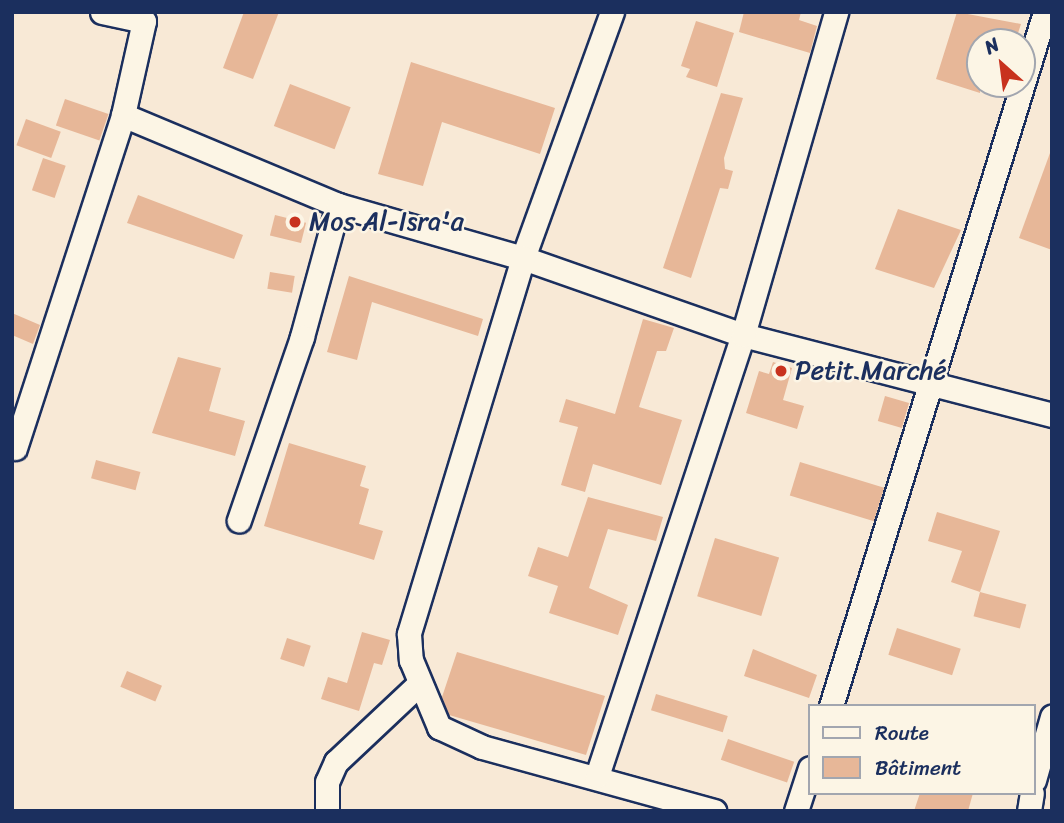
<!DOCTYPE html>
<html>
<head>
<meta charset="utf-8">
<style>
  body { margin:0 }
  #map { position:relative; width:1064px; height:823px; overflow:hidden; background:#f8e9d6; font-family:Sriracha,sans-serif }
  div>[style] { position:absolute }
  .building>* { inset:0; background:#e7b798; transform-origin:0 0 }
  .roads { filter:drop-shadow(2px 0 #1b2f5e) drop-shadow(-2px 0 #1b2f5e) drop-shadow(0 2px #1b2f5e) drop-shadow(0 -2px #1b2f5e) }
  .street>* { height:23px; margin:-11.5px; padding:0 11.5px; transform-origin:11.5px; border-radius:11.5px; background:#fcf5e5 }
  .dots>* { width:19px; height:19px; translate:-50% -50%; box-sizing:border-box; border:4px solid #fcf5e5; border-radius:50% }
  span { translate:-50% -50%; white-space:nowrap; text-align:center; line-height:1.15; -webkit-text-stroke:5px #fcf5e5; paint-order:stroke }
  .poi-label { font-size:26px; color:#1b2f5e }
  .left { translate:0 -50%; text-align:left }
  .frame { position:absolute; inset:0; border:14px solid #1b2f5e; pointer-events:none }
  .legend { position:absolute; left:808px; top:704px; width:228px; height:91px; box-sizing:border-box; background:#fcf5e5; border:2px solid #a2a6af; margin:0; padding:9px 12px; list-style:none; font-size:21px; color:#1b2f5e }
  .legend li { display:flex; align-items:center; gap:14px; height:35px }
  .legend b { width:35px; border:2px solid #a2a6af }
  .north { position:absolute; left:966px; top:28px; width:70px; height:70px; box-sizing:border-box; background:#fcf5e5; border:2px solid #a2a6af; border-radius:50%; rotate:332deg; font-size:19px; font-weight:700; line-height:28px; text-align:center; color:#1b2f5e }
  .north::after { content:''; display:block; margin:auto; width:24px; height:32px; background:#c8321e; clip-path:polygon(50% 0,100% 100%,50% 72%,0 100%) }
</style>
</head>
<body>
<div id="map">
  <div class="building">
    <i style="clip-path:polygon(244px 12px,279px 12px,253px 79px,223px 68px)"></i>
    <i style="clip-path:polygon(744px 12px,801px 12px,799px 20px,817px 26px,810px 53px,739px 32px)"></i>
    <i style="clip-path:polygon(957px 12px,1021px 24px,1015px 42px,980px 42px,980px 93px,936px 79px)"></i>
    <i style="clip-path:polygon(696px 21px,734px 33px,717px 87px,686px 77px,690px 69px,681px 66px)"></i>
    <i style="clip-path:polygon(411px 62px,555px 108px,540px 154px,442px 122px,423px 186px,378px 174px)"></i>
    <i style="left:290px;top:84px;width:65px;height:45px;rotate:21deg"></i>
    <i style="clip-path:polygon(721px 93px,743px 98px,724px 158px,725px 169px,733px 171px,728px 189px,720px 188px,691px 278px,663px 268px)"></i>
    <i style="left:65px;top:99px;width:46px;height:28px;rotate:19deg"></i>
    <i style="left:26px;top:119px;width:37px;height:28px;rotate:20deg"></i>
    <i style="clip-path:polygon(1050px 153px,1052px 153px,1052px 250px,1019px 238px)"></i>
    <i style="left:43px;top:158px;width:24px;height:34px;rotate:19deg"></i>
    <i style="clip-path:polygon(138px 195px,243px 235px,234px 259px,127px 223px)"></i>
    <i style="clip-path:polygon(898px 209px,961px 230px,934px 288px,875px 269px)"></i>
    <i style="left:275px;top:215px;width:32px;height:21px;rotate:14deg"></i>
    <i style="left:270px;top:272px;width:25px;height:17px;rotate:9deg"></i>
    <i style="clip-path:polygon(349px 276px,483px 319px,478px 336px,372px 302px,357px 360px,327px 352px)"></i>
    <i style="clip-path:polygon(12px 313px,40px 325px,33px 344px,12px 335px)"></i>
    <i style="clip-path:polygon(643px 319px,674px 328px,666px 351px,657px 351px,639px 407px,682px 420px,661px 485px,593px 464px,585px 492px,561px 485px,578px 427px,559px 422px,566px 399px,615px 414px)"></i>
    <i style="clip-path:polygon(178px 357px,221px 368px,209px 411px,245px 421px,235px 456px,152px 433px)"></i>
    <i style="clip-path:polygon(773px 362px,792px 368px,783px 400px,804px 406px,797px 429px,746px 413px,759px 371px,769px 374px)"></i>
    <i style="left:885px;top:396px;width:25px;height:26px;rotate:16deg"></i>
    <i style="clip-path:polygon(289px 443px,366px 466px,360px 486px,369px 489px,359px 524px,383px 531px,374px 560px,264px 526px)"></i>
    <i style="left:96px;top:460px;width:46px;height:19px;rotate:15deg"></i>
    <i style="left:800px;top:462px;width:88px;height:35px;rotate:17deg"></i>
    <i style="clip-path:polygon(588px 497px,663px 517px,656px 541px,608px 529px,589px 588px,628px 605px,618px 635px,549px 613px,558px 586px,528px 576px,538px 547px,568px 557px)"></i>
    <i style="clip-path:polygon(937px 512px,1000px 531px,980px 592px,951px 582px,962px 551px,928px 541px)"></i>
    <i style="left:715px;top:538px;width:67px;height:61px;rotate:17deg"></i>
    <i style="left:980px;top:592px;width:48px;height:25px;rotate:15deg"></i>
    <i style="left:897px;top:628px;width:67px;height:28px;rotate:18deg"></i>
    <i style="clip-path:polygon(362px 632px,390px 640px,382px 665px,374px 663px,359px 711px,321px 699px,328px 677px,347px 683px)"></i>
    <i style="left:287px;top:638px;width:25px;height:22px;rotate:18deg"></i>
    <i style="clip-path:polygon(753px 649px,817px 675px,809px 698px,744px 676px)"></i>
    <i style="clip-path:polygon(457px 652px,605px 696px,586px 755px,449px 715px,442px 697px)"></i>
    <i style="left:127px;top:671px;width:38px;height:17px;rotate:23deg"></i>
    <i style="left:656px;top:694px;width:75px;height:17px;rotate:17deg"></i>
    <i style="left:728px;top:739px;width:70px;height:22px;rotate:19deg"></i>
    <i style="clip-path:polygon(920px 793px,973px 793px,968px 811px,914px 811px)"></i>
  </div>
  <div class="roads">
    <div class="street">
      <i style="left:612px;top:12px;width:262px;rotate:109.9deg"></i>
      <i style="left:523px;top:258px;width:233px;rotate:19.3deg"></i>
      <i style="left:743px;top:335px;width:319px;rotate:14.5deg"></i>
      <i style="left:123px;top:115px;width:233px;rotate:22.7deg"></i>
      <i style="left:338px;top:205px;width:137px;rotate:105.3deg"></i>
      <i style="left:302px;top:337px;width:194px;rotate:109deg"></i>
      <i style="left:338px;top:205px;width:192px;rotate:16deg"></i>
      <i style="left:523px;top:258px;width:393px;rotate:106.9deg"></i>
      <i style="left:409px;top:634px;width:26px;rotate:86deg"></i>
      <i style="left:411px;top:660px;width:73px;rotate:67.3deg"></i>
      <i style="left:439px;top:727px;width:47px;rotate:24.9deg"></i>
      <i style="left:482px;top:747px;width:241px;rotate:15.4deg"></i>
      <i style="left:15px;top:448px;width:350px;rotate:-72deg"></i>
      <i style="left:123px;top:115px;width:96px;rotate:-77.4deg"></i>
      <i style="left:144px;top:21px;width:43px;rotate:-167.9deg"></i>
      <i style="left:831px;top:706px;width:726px;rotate:-72.86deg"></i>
      <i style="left:597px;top:776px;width:465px;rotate:-71.7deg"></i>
      <i style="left:743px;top:335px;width:336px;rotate:-73.9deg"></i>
      <i style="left:1034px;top:780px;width:66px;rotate:-74.1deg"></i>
      <i style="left:327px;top:811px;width:29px;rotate:-90deg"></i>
      <i style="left:327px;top:782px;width:22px;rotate:-66deg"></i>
      <i style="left:336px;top:762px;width:114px;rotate:-43.2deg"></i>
      <i style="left:796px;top:811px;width:45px;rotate:-72deg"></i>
      <i style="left:1029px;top:811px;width:18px;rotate:-81deg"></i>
    </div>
  </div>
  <div class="dots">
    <i style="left:295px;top:222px;background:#c8321e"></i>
    <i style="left:781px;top:371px;background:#c8321e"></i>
  </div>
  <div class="poi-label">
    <span class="left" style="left:309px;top:222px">Mos Al-Isra'a</span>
    <span class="left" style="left:795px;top:371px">Petit Marché</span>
  </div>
  <div class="frame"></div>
  <ul class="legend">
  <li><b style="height:9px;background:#fcf5e5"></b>Route</li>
  <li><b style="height:19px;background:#e7b798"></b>Bâtiment</li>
  </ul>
  <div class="north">N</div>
</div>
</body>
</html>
